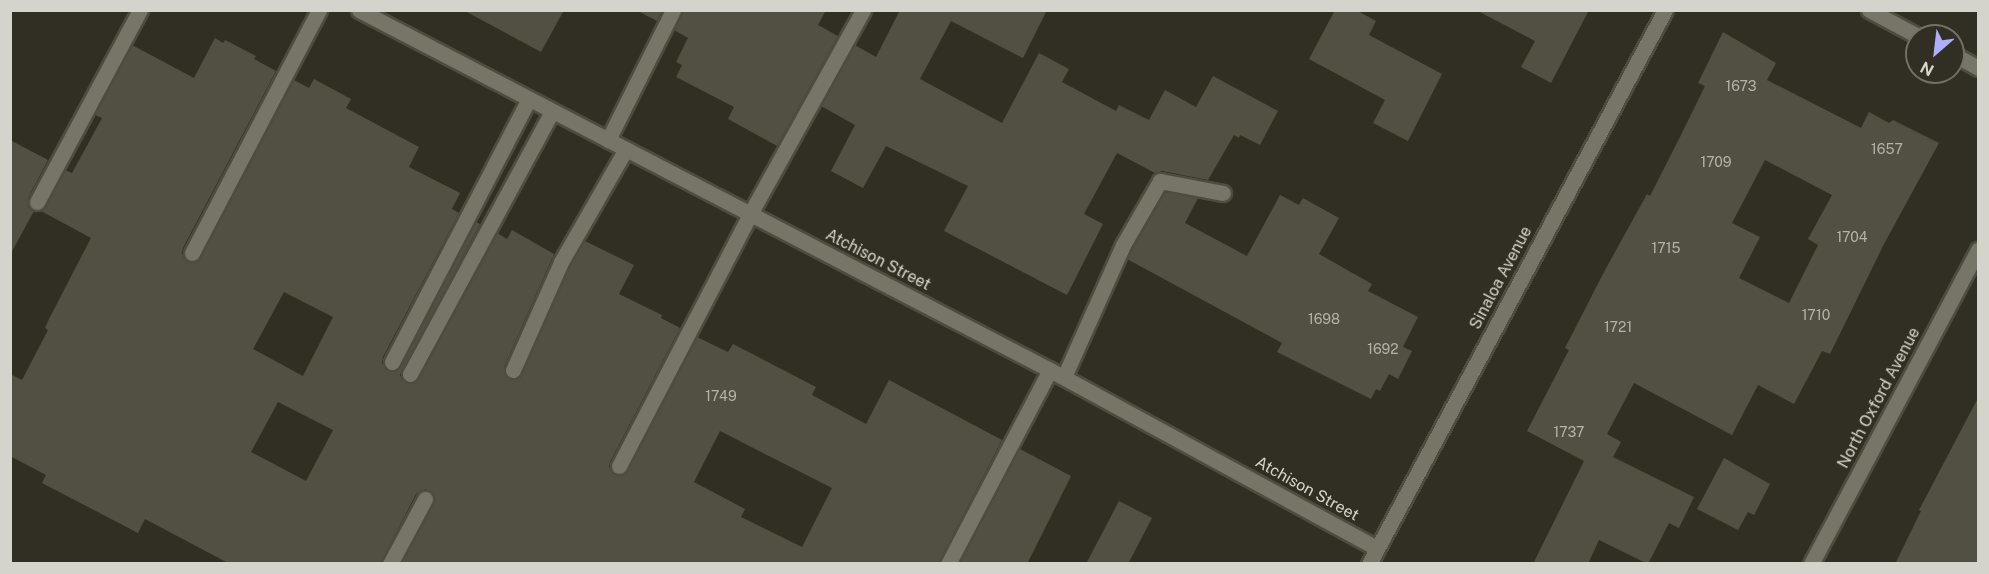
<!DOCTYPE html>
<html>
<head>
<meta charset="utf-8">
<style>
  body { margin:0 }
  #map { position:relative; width:1989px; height:574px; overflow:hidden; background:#312f23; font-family:"Public Sans",sans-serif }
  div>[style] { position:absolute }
  .building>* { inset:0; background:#525043 }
  .roads { filter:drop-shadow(2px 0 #4e4c42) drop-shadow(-2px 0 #4e4c42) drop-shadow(0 2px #4e4c42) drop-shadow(0 -2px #4e4c42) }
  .minor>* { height:15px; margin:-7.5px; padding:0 7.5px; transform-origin:7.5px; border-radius:7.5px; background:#777567 }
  span { translate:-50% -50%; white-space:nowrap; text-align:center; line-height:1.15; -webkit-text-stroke:4.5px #312f23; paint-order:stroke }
  .number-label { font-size:14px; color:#b4b3aa }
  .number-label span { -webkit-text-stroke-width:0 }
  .street-label { font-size:16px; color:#d5d4cc }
  .frame { position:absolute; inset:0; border:12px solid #d5d4cc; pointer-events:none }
  .north { position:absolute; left:1905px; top:24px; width:60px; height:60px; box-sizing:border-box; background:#312f23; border:2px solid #737167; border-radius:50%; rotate:208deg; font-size:16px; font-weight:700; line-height:24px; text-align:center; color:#d5d4cc }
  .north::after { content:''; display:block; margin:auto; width:21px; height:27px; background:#acaffb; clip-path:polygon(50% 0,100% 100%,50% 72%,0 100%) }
</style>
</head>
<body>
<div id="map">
  <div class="building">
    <i style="clip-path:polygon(463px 10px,564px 10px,541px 52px)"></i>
    <i style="clip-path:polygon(636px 10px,662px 10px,657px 21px)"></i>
    <i style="clip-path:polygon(683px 10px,826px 10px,818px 25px,838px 36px,777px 146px,728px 119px,734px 107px,676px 77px,682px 65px,676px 62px,688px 38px,674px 30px)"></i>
    <i style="clip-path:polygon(900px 10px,1047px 10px,1023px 58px,951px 21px,920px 79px,1002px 123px,1039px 53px,1069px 69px,1062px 82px,1116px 111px,1119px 105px,1149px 120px,1165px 90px,1196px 107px,1213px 76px,1278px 111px,1260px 145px,1240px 135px,1239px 138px,1234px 135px,1208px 180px,1162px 171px,1155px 173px,1117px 153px,1084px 214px,1103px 224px,1067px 295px,944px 231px,968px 186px,886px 146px,863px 188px,831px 171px,855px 125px,821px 106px,855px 45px,876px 57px)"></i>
    <i style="clip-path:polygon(1335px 10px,1356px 10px,1376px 21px,1369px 35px,1442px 74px,1408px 141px,1373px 123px,1385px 100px,1309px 59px)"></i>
    <i style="clip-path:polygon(1476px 10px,1589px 10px,1551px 83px,1521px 67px,1535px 41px)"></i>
    <i style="clip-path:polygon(evenodd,1723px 32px,1776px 63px,1767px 80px,1861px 128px,1869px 112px,1889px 123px,1893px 120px,1939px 143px,1884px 244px,1830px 354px,1822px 351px,1794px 404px,1758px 385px,1732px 435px,1634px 383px,1607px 434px,1621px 442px,1613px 457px,1694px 497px,1679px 528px,1669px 523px,1648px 564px,1599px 540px,1588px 564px,1533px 564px,1584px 461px,1527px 431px,1569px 350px,1565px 348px,1604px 272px,1647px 194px,1650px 196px,1680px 137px,1705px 86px,1698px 83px,1723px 32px,1765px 160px,1832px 195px,1808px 239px,1818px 245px,1789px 303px,1739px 278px,1760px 237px,1732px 223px,1765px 160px)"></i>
    <i style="clip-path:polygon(evenodd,215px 38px,223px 43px,225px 40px,256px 56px,254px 59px,276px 71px,183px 248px,182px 254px,187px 261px,193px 263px,201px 258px,294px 80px,309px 88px,314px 79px,351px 99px,346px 108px,419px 147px,409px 167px,460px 193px,452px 209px,459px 213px,383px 357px,382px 363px,387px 370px,393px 372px,401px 367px,476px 222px,480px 224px,400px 375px,402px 380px,410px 384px,418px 379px,497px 233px,507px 239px,512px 230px,554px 254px,504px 367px,506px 376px,510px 379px,518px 378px,570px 266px,585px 241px,634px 265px,619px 294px,662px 315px,661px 318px,680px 328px,610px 462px,609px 467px,614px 474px,620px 476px,628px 470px,697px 337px,728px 352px,733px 344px,816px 387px,812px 395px,866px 424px,889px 380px,1002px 440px,938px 564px,401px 564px,434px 503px,433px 493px,425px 489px,416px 494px,380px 564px,230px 564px,145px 519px,138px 533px,42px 483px,46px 475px,10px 456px,10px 374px,22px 380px,48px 330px,45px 328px,49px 319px,91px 238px,41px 211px,65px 170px,72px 173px,102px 118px,95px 115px,132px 45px,194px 78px,215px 38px,284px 292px,333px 317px,303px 376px,253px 349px,284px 292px,215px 38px,278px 402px,333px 430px,306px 481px,251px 452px,278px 402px,215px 38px,720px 431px,832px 488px,802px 547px,741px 517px,745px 509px,694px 482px,720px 431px)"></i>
    <i style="clip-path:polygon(10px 140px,48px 160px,28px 198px,28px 207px,34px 211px,10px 255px)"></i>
    <i style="clip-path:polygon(1165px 192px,1198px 198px,1185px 223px,1247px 256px,1280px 195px,1299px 205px,1303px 198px,1339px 218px,1319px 254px,1372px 284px,1368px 291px,1418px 317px,1403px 347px,1412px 351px,1398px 379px,1389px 374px,1380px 391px,1376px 389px,1371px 399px,1277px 352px,1282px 343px,1127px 259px)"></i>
    <i style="clip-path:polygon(1978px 398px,1978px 564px,1895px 564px,1921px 511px,1919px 510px)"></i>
    <i style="clip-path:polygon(1020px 449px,1071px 476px,1027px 564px,959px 564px)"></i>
    <i style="clip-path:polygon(1724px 458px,1770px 484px,1754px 515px,1748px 512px,1738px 530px,1697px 509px)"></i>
    <i style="clip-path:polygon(1119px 501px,1152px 518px,1128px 564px,1086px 564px)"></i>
  </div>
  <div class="roads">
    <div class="minor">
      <i style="left:359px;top:10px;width:779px;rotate:27.52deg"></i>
      <i style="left:1050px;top:370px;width:372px;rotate:28.6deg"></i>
      <i style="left:1869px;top:10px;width:55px;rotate:28deg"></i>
      <i style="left:1953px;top:54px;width:29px;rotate:29deg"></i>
      <i style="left:608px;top:140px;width:145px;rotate:-63.4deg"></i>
      <i style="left:37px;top:202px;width:218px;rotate:-61.8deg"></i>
      <i style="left:192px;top:253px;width:274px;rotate:-62.4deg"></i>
      <i style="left:392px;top:362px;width:297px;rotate:-62.5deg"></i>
      <i style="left:513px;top:370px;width:118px;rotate:-66deg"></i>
      <i style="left:561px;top:262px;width:130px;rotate:-60.1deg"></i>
      <i style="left:410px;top:374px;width:299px;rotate:-61.6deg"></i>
      <i style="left:1064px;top:377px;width:145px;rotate:-65.9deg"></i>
      <i style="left:1123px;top:245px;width:74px;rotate:-60deg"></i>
      <i style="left:1160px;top:181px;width:64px;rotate:10.8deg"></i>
      <i style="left:619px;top:466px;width:284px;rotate:-62.5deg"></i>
      <i style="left:750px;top:214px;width:233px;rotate:-61deg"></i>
      <i style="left:390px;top:564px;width:74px;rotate:-61.7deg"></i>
      <i style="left:948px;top:564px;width:219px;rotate:-62.3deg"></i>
      <i style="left:1369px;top:564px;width:628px;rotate:-61.88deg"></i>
      <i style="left:1811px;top:564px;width:356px;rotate:-62deg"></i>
    </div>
  </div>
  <div class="number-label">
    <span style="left:1741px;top:86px">1673</span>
    <span style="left:1887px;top:149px">1657</span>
    <span style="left:1716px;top:162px">1709</span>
    <span style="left:1852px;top:237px">1704</span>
    <span style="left:1666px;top:248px">1715</span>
    <span style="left:1816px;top:315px">1710</span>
    <span style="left:1324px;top:319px">1698</span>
    <span style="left:1618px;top:327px">1721</span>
    <span style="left:1383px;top:349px">1692</span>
    <span style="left:721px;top:396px">1749</span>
    <span style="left:1569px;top:432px">1737</span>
  </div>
  <div class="street-label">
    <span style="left:878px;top:260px;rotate:27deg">Atchison Street</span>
    <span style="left:1501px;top:278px;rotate:-62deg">Sinaloa Avenue</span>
    <span style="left:1879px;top:398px;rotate:-62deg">North Oxford Avenue</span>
    <span style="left:1307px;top:489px;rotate:29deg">Atchison Street</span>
  </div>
  <div class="frame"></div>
  <div class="north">N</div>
</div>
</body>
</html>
